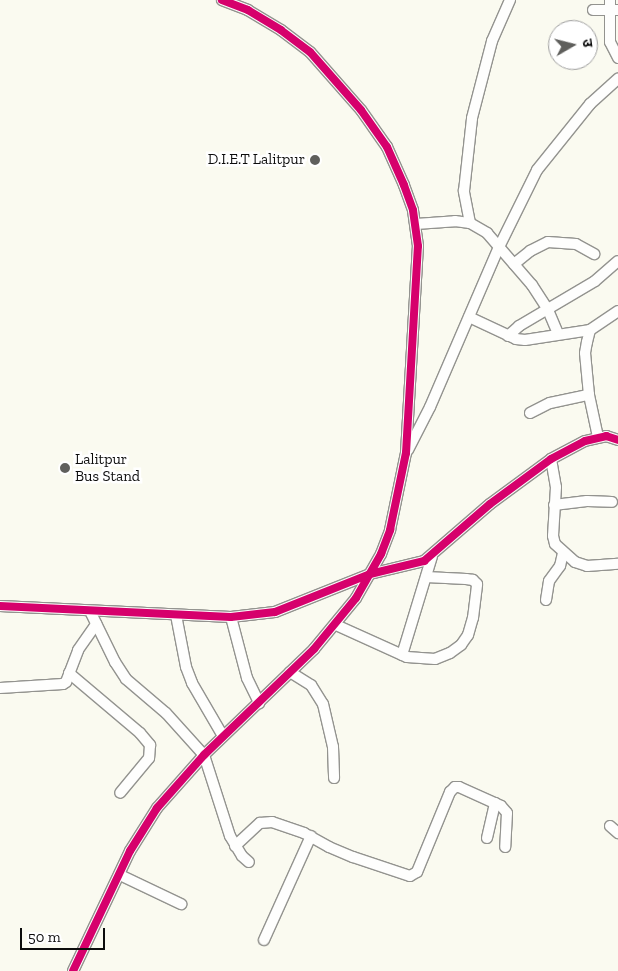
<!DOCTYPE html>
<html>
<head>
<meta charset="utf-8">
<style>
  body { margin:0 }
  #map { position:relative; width:618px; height:971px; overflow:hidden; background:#fafaf0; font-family:"Zilla Slab","Noto Sans Devanagari",serif }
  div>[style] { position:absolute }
  .roads { filter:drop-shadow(1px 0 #93938f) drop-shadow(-1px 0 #93938f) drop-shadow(0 1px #93938f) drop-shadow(0 -1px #93938f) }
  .street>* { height:10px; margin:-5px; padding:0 5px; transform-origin:5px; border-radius:5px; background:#fefefd }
  .cycleway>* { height:8px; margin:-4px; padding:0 4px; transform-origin:4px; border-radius:4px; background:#d6006c }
  .dots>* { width:14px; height:14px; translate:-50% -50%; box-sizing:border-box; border:2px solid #fff; border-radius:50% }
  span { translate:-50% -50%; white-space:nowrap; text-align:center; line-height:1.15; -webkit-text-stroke:5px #fff; paint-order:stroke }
  .poi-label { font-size:15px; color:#0c0c0c }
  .right { translate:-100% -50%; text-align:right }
  .left { translate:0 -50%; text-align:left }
  .north { position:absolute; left:548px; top:20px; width:50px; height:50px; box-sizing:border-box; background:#fff; border:1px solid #9e9e9e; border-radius:50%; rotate:82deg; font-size:14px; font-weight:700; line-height:20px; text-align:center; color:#0c0c0c }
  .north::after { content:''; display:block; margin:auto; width:18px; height:22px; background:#5f5f5c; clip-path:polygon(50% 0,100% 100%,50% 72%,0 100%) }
  .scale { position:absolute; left:20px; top:928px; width:85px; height:22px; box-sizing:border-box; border:2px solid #0c0c0c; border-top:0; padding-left:6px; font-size:15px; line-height:18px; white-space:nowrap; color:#0c0c0c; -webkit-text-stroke:4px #fff; paint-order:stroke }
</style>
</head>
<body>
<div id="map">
  <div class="roads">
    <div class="street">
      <i style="left:610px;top:0;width:42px;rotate:90deg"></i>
      <i style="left:610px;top:42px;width:18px;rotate:63deg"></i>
      <i style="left:593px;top:10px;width:25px"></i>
      <i style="left:470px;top:223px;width:33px;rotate:-101deg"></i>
      <i style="left:464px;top:191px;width:73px;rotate:-83.7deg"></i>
      <i style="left:472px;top:118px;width:80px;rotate:-75.4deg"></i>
      <i style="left:492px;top:41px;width:45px;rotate:-66.3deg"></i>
      <i style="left:416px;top:224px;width:39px;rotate:-4deg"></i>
      <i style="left:455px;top:221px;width:15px;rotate:8deg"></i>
      <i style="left:470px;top:223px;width:20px;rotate:30deg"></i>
      <i style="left:487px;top:233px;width:69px;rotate:49.1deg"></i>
      <i style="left:532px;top:285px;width:30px;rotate:57deg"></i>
      <i style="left:548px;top:310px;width:26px;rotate:67deg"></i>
      <i style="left:514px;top:264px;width:21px;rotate:-39deg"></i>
      <i style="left:530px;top:251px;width:20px;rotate:-27deg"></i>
      <i style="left:548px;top:242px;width:28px;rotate:4deg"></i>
      <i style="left:576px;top:244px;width:21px;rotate:29deg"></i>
      <i style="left:469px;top:317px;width:52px;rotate:25.1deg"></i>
      <i style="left:516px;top:339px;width:9px;rotate:6deg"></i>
      <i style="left:525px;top:340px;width:66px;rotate:-8.7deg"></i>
      <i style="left:508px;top:336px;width:15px;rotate:-42deg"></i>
      <i style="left:519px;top:326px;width:88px;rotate:-30.6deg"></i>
      <i style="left:595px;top:281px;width:30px;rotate:-41deg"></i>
      <i style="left:530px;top:413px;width:22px;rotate:-27deg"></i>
      <i style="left:550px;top:403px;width:40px;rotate:-12deg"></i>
      <i style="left:598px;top:437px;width:43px;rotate:-102.1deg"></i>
      <i style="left:589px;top:395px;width:42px;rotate:-95.4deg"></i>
      <i style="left:585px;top:353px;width:11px;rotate:-80deg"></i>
      <i style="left:587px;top:342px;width:12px;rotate:-76deg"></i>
      <i style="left:590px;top:330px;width:34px;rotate:-34deg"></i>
      <i style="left:408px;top:450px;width:48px;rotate:-62.9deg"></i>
      <i style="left:430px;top:407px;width:174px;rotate:-66.7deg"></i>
      <i style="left:499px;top:247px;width:86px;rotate:-63.7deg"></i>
      <i style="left:537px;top:170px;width:85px;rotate:-51.2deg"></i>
      <i style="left:590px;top:104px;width:38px;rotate:-42deg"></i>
      <i style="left:551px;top:459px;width:28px;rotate:80deg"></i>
      <i style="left:556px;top:487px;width:49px;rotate:93.5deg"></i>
      <i style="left:553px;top:536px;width:8px;rotate:76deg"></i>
      <i style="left:555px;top:544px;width:27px;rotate:42deg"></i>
      <i style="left:575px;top:562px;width:13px;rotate:18deg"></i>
      <i style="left:587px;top:566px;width:31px;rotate:-4deg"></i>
      <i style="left:554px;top:505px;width:33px;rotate:-7deg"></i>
      <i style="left:587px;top:501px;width:25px;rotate:2deg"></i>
      <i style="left:546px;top:600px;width:19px;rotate:-81deg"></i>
      <i style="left:549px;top:581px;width:19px;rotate:-54deg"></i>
      <i style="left:560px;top:566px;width:13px;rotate:-77deg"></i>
      <i style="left:0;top:606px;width:231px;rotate:2.7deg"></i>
      <i style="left:231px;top:617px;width:44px;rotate:-6.5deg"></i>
      <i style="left:275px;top:612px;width:102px;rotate:-21.8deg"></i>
      <i style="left:370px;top:574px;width:56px;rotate:-13.5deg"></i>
      <i style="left:424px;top:561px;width:87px;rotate:-40.8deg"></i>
      <i style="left:490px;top:504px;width:76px;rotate:-36.4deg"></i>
      <i style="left:551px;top:459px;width:38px;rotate:-28deg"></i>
      <i style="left:585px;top:441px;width:22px;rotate:-13deg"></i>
      <i style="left:606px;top:436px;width:13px;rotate:18deg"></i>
      <i style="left:90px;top:611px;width:57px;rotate:63.9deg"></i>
      <i style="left:115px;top:662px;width:20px;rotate:57deg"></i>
      <i style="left:126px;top:679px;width:52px;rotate:40.4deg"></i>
      <i style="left:166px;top:713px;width:57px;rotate:47.9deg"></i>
      <i style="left:204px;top:755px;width:85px;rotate:72.2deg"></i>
      <i style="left:230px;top:836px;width:23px;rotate:59deg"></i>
      <i style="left:242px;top:856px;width:9px;rotate:41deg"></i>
      <i style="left:176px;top:615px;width:53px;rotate:79.1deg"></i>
      <i style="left:186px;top:667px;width:17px;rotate:69deg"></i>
      <i style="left:192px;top:683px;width:61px;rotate:59.7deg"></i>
      <i style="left:231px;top:617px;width:63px;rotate:75.3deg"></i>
      <i style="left:247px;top:678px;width:28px;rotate:64deg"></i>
      <i style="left:336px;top:625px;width:78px;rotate:24.3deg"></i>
      <i style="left:407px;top:657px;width:28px;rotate:4deg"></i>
      <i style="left:435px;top:659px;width:16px;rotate:-22deg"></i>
      <i style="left:450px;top:653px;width:14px;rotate:-36deg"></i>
      <i style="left:461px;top:645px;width:12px;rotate:-55deg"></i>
      <i style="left:468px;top:635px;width:18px;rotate:-74deg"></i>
      <i style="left:473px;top:618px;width:34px;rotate:-83deg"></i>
      <i style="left:477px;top:584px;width:6px;rotate:-135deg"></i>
      <i style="left:473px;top:580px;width:7px;rotate:-172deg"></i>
      <i style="left:466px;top:579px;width:40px;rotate:-177.1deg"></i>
      <i style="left:402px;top:655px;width:103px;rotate:-73.1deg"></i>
      <i style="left:290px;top:672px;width:25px;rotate:32deg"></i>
      <i style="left:311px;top:685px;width:22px;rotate:58deg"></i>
      <i style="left:323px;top:704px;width:44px;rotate:76.9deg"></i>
      <i style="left:333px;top:747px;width:31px;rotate:88deg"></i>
      <i style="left:69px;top:673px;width:93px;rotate:40.2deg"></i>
      <i style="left:140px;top:733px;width:16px;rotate:50deg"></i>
      <i style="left:150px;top:745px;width:13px;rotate:94deg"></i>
      <i style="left:149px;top:758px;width:45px;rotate:129.6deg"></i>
      <i style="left:0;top:688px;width:63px;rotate:-3.6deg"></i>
      <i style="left:63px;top:684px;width:4px;rotate:-34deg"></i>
      <i style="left:66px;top:682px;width:34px;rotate:-69deg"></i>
      <i style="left:78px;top:650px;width:32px;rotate:-55deg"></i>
      <i style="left:610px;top:826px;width:11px;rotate:41deg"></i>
      <i style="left:487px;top:838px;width:36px;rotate:-77deg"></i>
      <i style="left:235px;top:846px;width:34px;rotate:-43deg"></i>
      <i style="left:260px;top:823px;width:12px;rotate:-5deg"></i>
      <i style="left:272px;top:822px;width:34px;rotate:19deg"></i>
      <i style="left:304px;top:833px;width:29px;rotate:29deg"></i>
      <i style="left:329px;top:847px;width:26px;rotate:23deg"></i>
      <i style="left:353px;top:857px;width:60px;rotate:18.4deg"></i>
      <i style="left:410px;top:876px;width:8px;rotate:-30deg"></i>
      <i style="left:417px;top:872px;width:87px;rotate:-67.6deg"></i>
      <i style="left:450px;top:792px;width:7px;rotate:-45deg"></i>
      <i style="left:455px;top:787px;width:4px"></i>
      <i style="left:459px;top:787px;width:46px;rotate:24.3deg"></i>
      <i style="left:501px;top:806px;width:9px;rotate:49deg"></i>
      <i style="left:507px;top:813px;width:34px;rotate:93deg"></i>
      <i style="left:120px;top:875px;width:68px;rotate:25.4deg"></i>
      <i style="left:264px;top:940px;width:114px;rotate:-65.7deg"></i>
      <i style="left:73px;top:971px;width:133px;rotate:-64.6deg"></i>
      <i style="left:130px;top:851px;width:51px;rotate:-57.9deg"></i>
      <i style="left:157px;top:808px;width:71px;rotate:-48.4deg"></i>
      <i style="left:204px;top:755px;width:153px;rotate:-43.9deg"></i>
      <i style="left:314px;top:649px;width:66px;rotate:-50.5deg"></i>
      <i style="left:356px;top:598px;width:51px;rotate:-60.4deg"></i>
      <i style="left:381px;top:554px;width:26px;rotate:-69deg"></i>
      <i style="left:390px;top:530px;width:79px;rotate:-78.3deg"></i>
      <i style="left:406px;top:453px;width:207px;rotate:-86.7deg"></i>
      <i style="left:418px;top:246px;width:36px;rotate:-98deg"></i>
      <i style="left:413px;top:210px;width:27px;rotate:-110deg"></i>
      <i style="left:404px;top:185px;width:42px;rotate:-114.1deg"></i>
      <i style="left:387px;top:147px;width:45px;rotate:-125.1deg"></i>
      <i style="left:361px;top:110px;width:77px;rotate:-131.3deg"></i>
      <i style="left:310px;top:52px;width:36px;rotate:-143deg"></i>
      <i style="left:281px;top:30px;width:39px;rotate:-149deg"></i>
      <i style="left:248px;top:10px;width:28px;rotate:-159deg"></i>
    </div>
  </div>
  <div class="cycleway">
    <i style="left:0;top:606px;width:231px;rotate:2.7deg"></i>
    <i style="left:231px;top:617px;width:44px;rotate:-6.5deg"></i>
    <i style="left:275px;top:612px;width:102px;rotate:-21.8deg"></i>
    <i style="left:370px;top:574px;width:56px;rotate:-13.5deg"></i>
    <i style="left:424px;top:561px;width:87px;rotate:-40.8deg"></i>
    <i style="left:490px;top:504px;width:76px;rotate:-36.4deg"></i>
    <i style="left:551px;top:459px;width:38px;rotate:-28deg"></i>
    <i style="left:585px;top:441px;width:22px;rotate:-13deg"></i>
    <i style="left:606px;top:436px;width:13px;rotate:18deg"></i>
    <i style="left:73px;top:971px;width:133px;rotate:-64.6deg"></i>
    <i style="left:130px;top:851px;width:51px;rotate:-57.9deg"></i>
    <i style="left:157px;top:808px;width:71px;rotate:-48.4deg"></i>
    <i style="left:204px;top:755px;width:153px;rotate:-43.9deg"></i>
    <i style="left:314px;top:649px;width:66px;rotate:-50.5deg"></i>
    <i style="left:356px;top:598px;width:51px;rotate:-60.4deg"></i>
    <i style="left:381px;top:554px;width:26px;rotate:-69deg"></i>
    <i style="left:390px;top:530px;width:79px;rotate:-78.3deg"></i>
    <i style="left:406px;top:453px;width:207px;rotate:-86.7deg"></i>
    <i style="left:418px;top:246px;width:36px;rotate:-98deg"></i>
    <i style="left:413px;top:210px;width:27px;rotate:-110deg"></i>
    <i style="left:404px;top:185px;width:42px;rotate:-114.1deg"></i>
    <i style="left:387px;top:147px;width:45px;rotate:-125.1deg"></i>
    <i style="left:361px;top:110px;width:77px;rotate:-131.3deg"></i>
    <i style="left:310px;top:52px;width:36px;rotate:-143deg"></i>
    <i style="left:281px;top:30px;width:39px;rotate:-149deg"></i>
    <i style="left:248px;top:10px;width:28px;rotate:-159deg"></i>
  </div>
  <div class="dots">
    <i style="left:315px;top:160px;background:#5f5f5c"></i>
    <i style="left:65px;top:468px;background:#5f5f5c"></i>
  </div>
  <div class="poi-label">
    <span class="right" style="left:305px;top:160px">D.I.E.T Lalitpur</span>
    <span class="left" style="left:75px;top:468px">Lalitpur<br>Bus Stand</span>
  </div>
  <div class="north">उ</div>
  <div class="scale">50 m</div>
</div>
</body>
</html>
